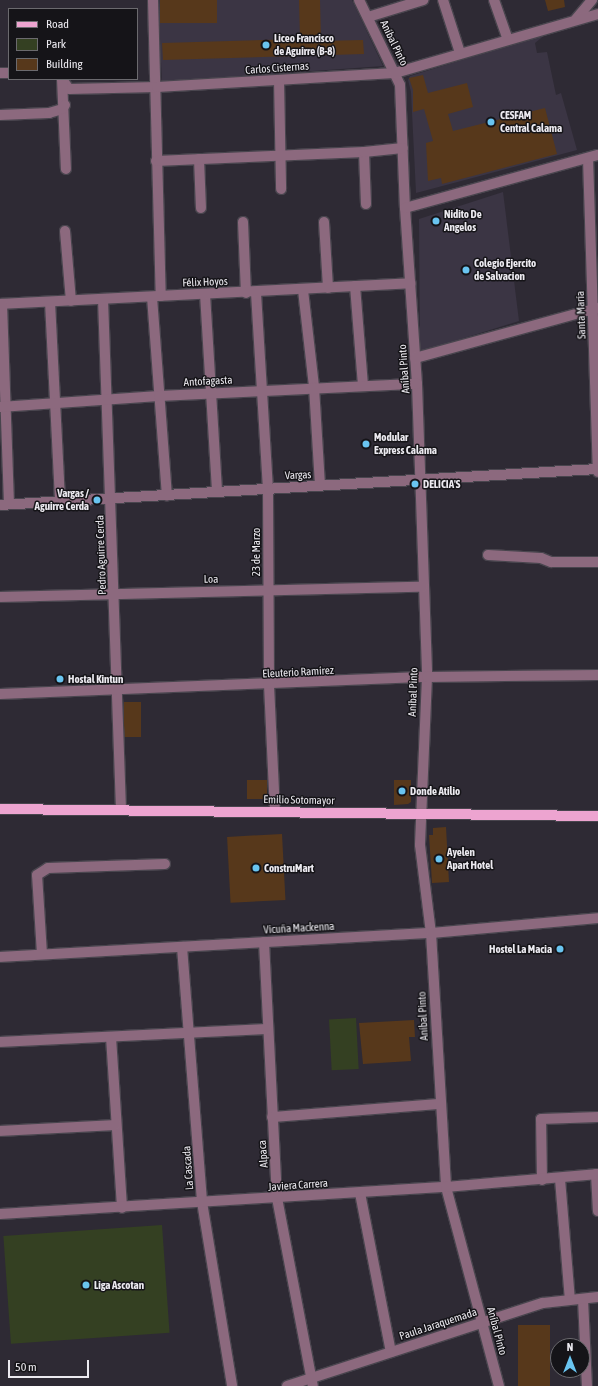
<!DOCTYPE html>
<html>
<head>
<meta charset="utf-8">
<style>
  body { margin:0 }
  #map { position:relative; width:598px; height:1386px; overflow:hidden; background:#2e2a34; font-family:"Asap Condensed",sans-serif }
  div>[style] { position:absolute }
  .built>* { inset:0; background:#3b3544 }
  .green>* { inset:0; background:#344022; transform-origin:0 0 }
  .building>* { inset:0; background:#57381b; transform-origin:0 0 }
  .roads { filter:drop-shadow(1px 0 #49454e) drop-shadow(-1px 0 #49454e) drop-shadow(0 1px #49454e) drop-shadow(0 -1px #49454e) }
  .minor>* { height:10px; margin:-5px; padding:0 5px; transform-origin:5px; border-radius:5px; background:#8c697e }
  .major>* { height:10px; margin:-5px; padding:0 5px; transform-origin:5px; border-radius:5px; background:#eda4d0 }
  .dots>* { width:11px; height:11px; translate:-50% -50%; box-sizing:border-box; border:2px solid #151418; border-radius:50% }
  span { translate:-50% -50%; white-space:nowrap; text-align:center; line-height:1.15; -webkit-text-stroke:3px #151418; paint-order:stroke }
  .poi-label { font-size:11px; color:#eceaf0; font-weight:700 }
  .left { translate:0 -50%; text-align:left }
  .right { translate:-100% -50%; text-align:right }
  .street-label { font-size:11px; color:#eceaf0 }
  .legend { position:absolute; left:8px; top:8px; width:130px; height:72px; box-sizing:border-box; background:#151418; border:1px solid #6b6a6e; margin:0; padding:5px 7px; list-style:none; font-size:12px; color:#eceaf0 }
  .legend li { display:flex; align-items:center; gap:8px; height:20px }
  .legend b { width:20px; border:1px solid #6b6a6e }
  .north { position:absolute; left:550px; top:1338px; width:40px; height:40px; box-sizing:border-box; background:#151418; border:1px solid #6b6a6e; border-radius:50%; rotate:0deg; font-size:11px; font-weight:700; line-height:16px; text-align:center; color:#eceaf0 }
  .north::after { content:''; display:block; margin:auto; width:14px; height:18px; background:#69c4f0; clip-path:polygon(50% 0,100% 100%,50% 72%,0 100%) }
  .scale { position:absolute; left:8px; top:1360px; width:81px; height:18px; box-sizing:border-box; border:2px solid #eceaf0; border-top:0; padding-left:5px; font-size:12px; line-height:14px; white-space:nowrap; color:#eceaf0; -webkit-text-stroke:3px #151418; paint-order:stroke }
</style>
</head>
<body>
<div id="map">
  <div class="built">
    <i style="clip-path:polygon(158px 0,352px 0,383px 66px,162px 82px)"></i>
    <i style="clip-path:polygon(546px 34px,535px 43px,537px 53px,547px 52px,556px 95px,561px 93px,577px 150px,416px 193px,411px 92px,408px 80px,410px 76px)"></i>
    <i style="clip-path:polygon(503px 192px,519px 321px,420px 352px,419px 219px)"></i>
  </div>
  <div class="green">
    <i style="left:356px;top:1018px;width:51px;height:27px;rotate:87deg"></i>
    <i style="left:162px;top:1225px;width:108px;height:159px;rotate:86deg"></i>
  </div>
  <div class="building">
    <i style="left:160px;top:0;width:57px;height:23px"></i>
    <i style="clip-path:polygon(299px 0,320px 0,321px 41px,363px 40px,364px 54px,163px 60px,162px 43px,300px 39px)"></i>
    <i style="clip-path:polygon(545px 0,564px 0,565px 7px,548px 11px)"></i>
    <i style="clip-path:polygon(423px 75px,428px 93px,467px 83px,473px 107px,448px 114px,453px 131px,545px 108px,557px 154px,442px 184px,441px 178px,428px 181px,426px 143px,433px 141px,424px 109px,413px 112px,413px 90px,409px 78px)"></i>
    <i style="left:124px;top:702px;width:17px;height:35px"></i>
    <i style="left:267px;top:780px;width:19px;height:20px;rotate:90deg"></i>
    <i style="clip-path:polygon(394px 780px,411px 780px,411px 802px,408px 804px,394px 805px)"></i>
    <i style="clip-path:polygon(446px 827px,449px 882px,432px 883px,429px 835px,433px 835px,433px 828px)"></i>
    <i style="left:282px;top:834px;width:66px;height:55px;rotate:87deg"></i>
    <i style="clip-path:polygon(414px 1020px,415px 1037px,409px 1037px,411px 1061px,363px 1064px,359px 1023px)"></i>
    <i style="left:518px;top:1325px;width:32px;height:61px"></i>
  </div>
  <div class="roads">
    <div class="minor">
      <i style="left:153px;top:0;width:296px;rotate:88.5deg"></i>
      <i style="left:359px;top:0;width:94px;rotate:64.2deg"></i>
      <i style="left:400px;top:85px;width:123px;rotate:87.7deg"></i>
      <i style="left:405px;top:208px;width:176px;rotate:86.1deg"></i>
      <i style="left:417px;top:384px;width:293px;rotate:88deg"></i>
      <i style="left:427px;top:677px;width:168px;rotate:92.4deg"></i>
      <i style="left:420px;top:845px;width:89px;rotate:82.9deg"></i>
      <i style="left:431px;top:933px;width:254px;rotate:86.6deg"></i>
      <i style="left:446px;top:1187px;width:206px;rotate:75.1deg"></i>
      <i style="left:443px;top:0;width:56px;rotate:72.2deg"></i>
      <i style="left:494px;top:0;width:42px;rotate:70.7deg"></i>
      <i style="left:368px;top:17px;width:58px;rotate:-17.2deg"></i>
      <i style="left:576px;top:19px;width:25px;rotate:-50deg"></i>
      <i style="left:0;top:73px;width:9px"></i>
      <i style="left:62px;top:79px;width:12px;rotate:55deg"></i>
      <i style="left:69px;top:89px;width:88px;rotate:-1.3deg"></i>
      <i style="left:157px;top:87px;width:238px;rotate:-3.4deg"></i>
      <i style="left:395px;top:73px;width:211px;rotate:-16.2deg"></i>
      <i style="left:62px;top:79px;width:90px;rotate:87.5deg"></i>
      <i style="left:279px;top:80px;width:109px;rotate:88.9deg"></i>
      <i style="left:0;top:115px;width:49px;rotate:-2.3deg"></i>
      <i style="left:49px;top:113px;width:14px;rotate:-17deg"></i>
      <i style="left:62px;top:109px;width:5px;rotate:-53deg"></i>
      <i style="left:364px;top:152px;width:52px;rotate:87.8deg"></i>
      <i style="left:588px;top:158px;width:314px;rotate:88.2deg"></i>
      <i style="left:199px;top:159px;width:49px;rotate:87.7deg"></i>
      <i style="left:156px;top:161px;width:208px;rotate:-2.5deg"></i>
      <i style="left:364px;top:152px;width:39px;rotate:-6deg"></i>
      <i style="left:405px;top:208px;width:200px;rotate:-15.4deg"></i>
      <i style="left:243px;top:222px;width:71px;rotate:87.6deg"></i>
      <i style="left:324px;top:222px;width:66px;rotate:86.5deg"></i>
      <i style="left:65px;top:231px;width:70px;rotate:85.1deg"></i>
      <i style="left:355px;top:286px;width:100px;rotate:85.4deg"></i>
      <i style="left:303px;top:290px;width:98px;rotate:83.5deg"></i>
      <i style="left:314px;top:387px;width:99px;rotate:86.5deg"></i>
      <i style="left:256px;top:293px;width:196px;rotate:86.5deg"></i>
      <i style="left:268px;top:489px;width:196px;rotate:89.7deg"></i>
      <i style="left:269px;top:685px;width:126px;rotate:87.3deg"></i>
      <i style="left:205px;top:294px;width:198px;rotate:86.5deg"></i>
      <i style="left:152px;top:297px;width:199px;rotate:85.7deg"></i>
      <i style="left:103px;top:299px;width:511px;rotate:87.98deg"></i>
      <i style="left:50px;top:302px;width:199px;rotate:87.1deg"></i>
      <i style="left:0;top:304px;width:411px;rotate:-2.9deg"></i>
      <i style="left:2px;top:304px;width:200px;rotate:88deg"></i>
      <i style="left:415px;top:358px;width:190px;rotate:-15.3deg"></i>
      <i style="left:0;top:407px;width:159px;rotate:-4deg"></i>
      <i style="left:159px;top:396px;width:258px;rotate:-2.7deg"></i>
      <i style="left:0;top:505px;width:599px;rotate:-3.45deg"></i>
      <i style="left:488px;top:555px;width:53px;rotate:3.2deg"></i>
      <i style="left:541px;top:558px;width:11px;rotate:22deg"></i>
      <i style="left:551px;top:562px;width:47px"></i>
      <i style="left:0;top:597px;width:423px;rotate:-1.4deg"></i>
      <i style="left:0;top:694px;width:427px;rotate:-2.3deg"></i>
      <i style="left:427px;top:677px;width:171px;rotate:-0.7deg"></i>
      <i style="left:264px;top:942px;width:256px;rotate:87.1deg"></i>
      <i style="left:277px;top:1198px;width:191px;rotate:79.2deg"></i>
      <i style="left:182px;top:947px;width:256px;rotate:85.5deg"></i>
      <i style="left:202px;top:1202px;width:186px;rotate:80.7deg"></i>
      <i style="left:42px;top:954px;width:79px;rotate:-93.6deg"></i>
      <i style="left:37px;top:875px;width:13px;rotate:-32deg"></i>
      <i style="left:48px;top:868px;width:117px;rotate:-2deg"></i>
      <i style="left:0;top:957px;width:432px;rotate:-3.2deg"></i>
      <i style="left:431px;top:933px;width:168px;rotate:-5.1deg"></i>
      <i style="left:111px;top:1037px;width:171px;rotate:86.3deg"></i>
      <i style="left:0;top:1042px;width:267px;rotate:-2.8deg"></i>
      <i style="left:272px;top:1117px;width:168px;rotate:-4.5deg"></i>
      <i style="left:0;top:1131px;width:116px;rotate:-3deg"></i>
      <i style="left:596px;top:1174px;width:37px;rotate:87deg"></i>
      <i style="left:560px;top:1179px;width:121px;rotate:85.3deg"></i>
      <i style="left:542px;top:1180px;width:61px;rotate:-90.9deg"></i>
      <i style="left:541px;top:1119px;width:57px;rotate:-2deg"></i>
      <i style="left:360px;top:1193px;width:162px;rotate:79deg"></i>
      <i style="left:0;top:1214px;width:447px;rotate:-3.5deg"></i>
      <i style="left:446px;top:1187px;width:153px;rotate:-4.9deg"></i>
      <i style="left:583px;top:1299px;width:87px;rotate:87.4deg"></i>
      <i style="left:287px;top:1386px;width:269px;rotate:-18deg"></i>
      <i style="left:543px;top:1303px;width:55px;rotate:-6.2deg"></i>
    </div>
    <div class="major">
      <i style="left:0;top:809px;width:598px;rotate:0.67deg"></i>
    </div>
  </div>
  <div class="dots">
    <i style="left:266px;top:45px;background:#69c4f0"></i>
    <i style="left:491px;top:122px;background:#69c4f0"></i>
    <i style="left:436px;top:221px;background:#69c4f0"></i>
    <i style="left:466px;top:270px;background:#69c4f0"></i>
    <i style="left:366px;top:444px;background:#69c4f0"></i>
    <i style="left:415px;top:484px;background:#69c4f0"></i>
    <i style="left:97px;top:500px;background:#69c4f0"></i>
    <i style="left:60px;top:679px;background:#69c4f0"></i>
    <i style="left:402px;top:791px;background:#69c4f0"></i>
    <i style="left:439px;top:859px;background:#69c4f0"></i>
    <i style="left:256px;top:868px;background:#69c4f0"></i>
    <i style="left:560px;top:949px;background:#69c4f0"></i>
    <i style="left:86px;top:1285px;background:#69c4f0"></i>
  </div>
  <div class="poi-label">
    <span class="left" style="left:274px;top:45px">Liceo Francisco<br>de Aguirre (B-8)</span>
    <span class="left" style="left:500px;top:122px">CESFAM<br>Central Calama</span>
    <span class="left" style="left:444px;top:221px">Nidito De<br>Angelos</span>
    <span class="left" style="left:474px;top:270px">Colegio Ejercito<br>de Salvacion</span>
    <span class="left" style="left:374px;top:444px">Modular<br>Express Calama</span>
    <span class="left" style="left:423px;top:484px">DELICIA'S</span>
    <span class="right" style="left:89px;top:500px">Vargas /<br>Aguirre Cerda</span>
    <span class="left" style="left:68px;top:679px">Hostal Kintun</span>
    <span class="left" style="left:410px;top:791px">Donde Atilio</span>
    <span class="left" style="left:447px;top:859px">Ayelen<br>Apart Hotel</span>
    <span class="left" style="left:264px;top:868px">ConstruMart</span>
    <span class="right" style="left:552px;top:949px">Hostel La Macia</span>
    <span class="left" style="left:94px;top:1285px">Liga Ascotan</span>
  </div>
  <div class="street-label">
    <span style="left:394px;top:43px;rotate:64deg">Aníbal Pinto</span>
    <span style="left:277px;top:68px;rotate:-4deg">Carlos Cisternas</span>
    <span style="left:205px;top:282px;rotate:-2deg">Félix Hoyos</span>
    <span style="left:581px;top:315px;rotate:-92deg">Santa María</span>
    <span style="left:404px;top:369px;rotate:-94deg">Aníbal Pinto</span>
    <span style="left:208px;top:381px;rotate:-3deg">Antofagasta</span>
    <span style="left:298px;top:475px;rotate:-3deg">Vargas</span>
    <span style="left:256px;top:552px;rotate:-90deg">23 de Marzo</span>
    <span style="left:101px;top:555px;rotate:-92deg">Pedro Aguirre Cerda</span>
    <span style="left:211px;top:579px;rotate:-1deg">Loa</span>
    <span style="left:298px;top:672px;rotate:-3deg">Eleuterio Ramírez</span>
    <span style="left:413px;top:692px;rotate:-88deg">Aníbal Pinto</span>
    <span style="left:299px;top:800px;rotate:1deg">Emilio Sotomayor</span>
    <span style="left:299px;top:928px;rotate:-3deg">Vicuña Mackenna</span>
    <span style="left:423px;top:1016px;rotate:-93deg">Aníbal Pinto</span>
    <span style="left:263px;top:1154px;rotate:-94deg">Alpaca</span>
    <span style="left:188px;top:1168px;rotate:-94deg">La Cascada</span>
    <span style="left:298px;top:1185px;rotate:-4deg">Javiera Carrera</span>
    <span style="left:438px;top:1324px;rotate:-18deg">Paula Jaraquemada</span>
    <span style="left:497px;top:1331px;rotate:75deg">Aníbal Pinto</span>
  </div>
  <ul class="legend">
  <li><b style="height:5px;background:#eda4d0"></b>Road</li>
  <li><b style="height:11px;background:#344022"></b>Park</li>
  <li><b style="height:11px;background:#57381b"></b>Building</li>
  </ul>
  <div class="north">N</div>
  <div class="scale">50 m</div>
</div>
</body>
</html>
